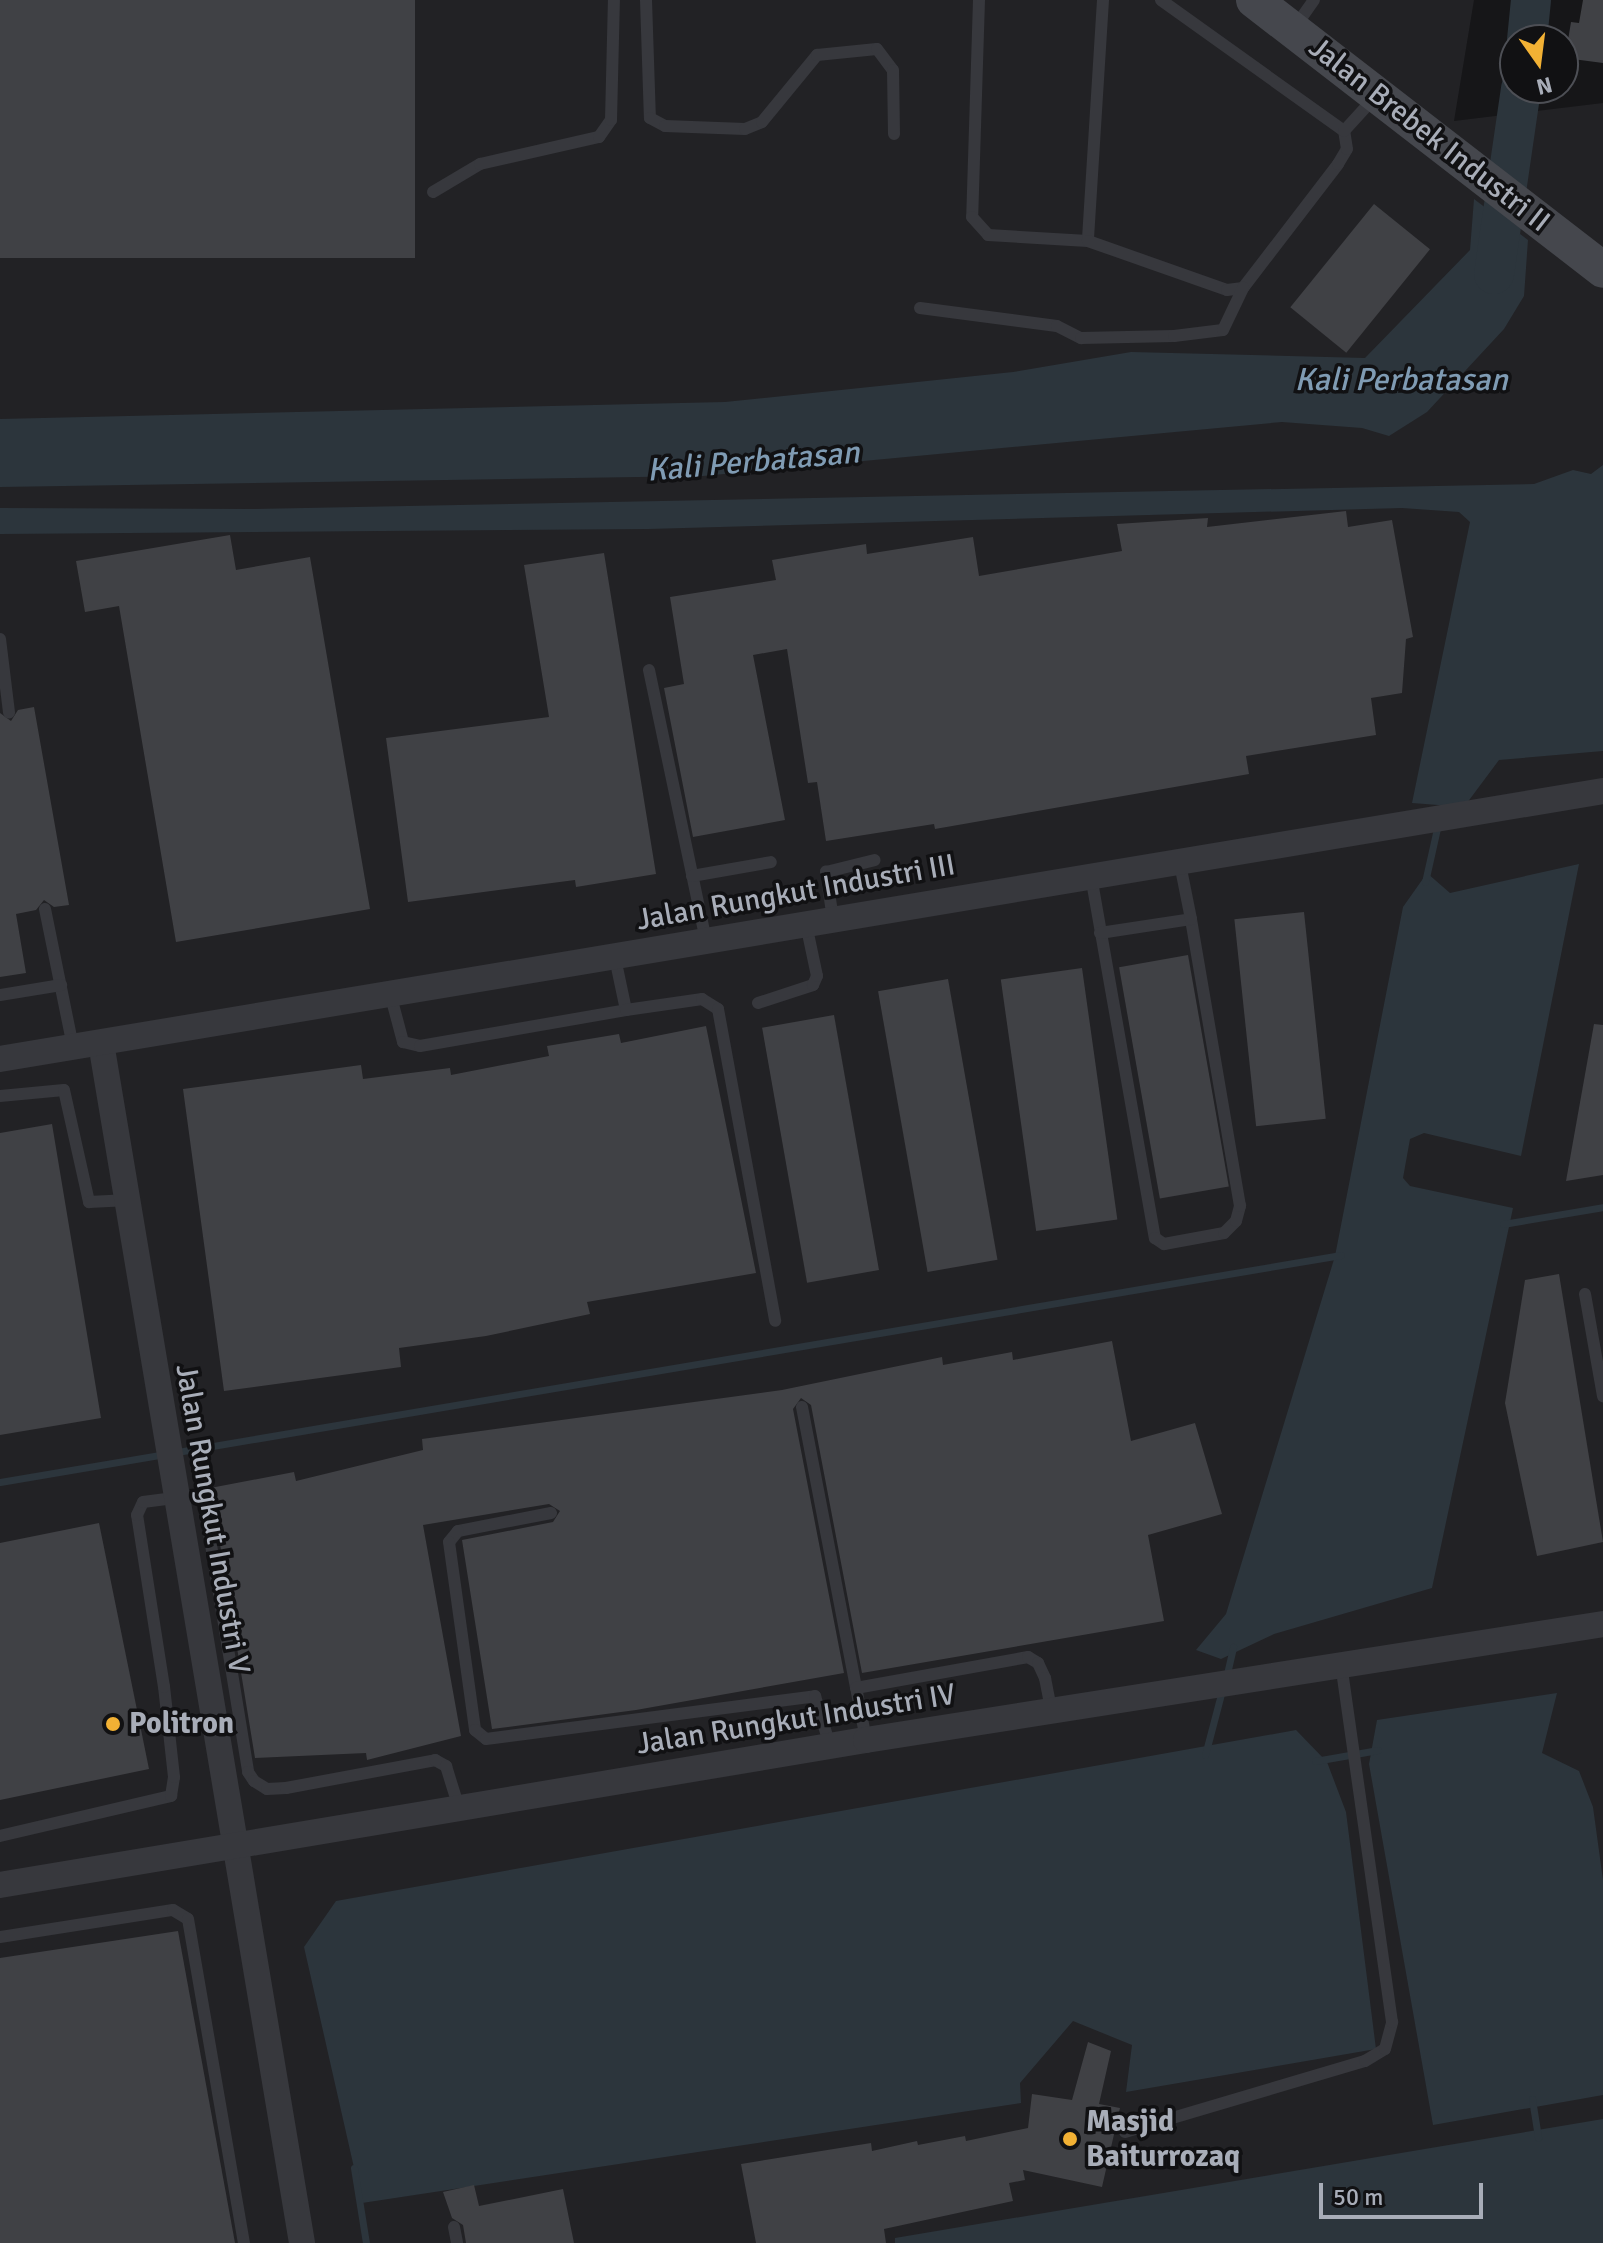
<!DOCTYPE html>
<html>
<head>
<meta charset="utf-8">
<style>
  body { margin:0 }
  #map { position:relative; width:1603px; height:2243px; overflow:hidden; background:#161618; font-family:Signika,sans-serif }
  div>[style] { position:absolute }
  .built>* { inset:0; background:#222225 }
  .water>* { inset:0; background:#2c353c }
  .stream>* { height:7px; margin:-3.5px; padding:0 3.5px; transform-origin:3.5px; border-radius:3.5px; background:#2c353c }
  .river>* { height:40px; margin:-20px; padding:0 20px; transform-origin:20px; border-radius:20px; background:#2c353c }
  .building>* { inset:0; background:#404145; transform-origin:0 0 }
  .lane>* { height:12px; margin:-6px; padding:0 6px; transform-origin:6px; border-radius:6px; background:#37383d }
  .street>* { height:26px; margin:-13px; padding:0 13px; transform-origin:13px; border-radius:13px; background:#37383d }
  .secondary>* { height:36px; margin:-18px; padding:0 18px; transform-origin:18px; border-radius:18px; background:#45474d }
  .dots>* { width:22px; height:22px; translate:-50% -50%; box-sizing:border-box; border:4px solid #111113; border-radius:50% }
  span { translate:-50% -50%; white-space:nowrap; text-align:center; line-height:1.15; -webkit-text-stroke:7px #111113; paint-order:stroke }
  .street-label { font-size:30px; color:#a8adb8 }
  .poi-label { font-size:30px; color:#a8adb8; font-weight:700 }
  .left { translate:0 -50%; text-align:left }
  .water-label { font-size:32px; color:#7f9bb3; font-style:italic }
  .north { position:absolute; left:1499px; top:24px; width:80px; height:80px; box-sizing:border-box; background:#111113; border:2px solid #4d4f55; border-radius:50%; rotate:166deg; font-size:22px; font-weight:700; line-height:32px; text-align:center; color:#a8adb8 }
  .north::after { content:''; display:block; margin:auto; width:28px; height:36px; background:#f2b134; clip-path:polygon(50% 0,100% 100%,50% 72%,0 100%) }
  .scale { position:absolute; left:1319px; top:2183px; width:164px; height:36px; box-sizing:border-box; border:4px solid #a8adb8; border-top:0; padding-left:10px; font-size:24px; line-height:28px; white-space:nowrap; color:#a8adb8; -webkit-text-stroke:6px #111113; paint-order:stroke }
</style>
</head>
<body>
<div id="map">
  <div class="built">
    <i style="clip-path:polygon(0 0,1474px 0,1454px 121px,1603px 103px,1603px 2243px,0 2243px)"></i>
  </div>
  <div class="water">
    <i style="clip-path:polygon(1474px 199px,1528px 240px,1524px 296px,1504px 329px,1427px 412px,1389px 436px,1362px 428px,1282px 422px,703px 476px,0 487px,0 419px,725px 402px,1013px 372px,1131px 352px,1365px 358px,1470px 250px)"></i>
    <i style="clip-path:polygon(1603px 465px,1603px 751px,1499px 760px,1464px 807px,1412px 803px,1470px 522px,1459px 512px,1402px 508px,648px 529px,0 534px,0 508px,253px 509px,1534px 484px,1573px 470px,1591px 474px)"></i>
    <i style="clip-path:polygon(1579px 864px,1521px 1156px,1424px 1133px,1410px 1139px,1403px 1178px,1410px 1186px,1513px 1208px,1432px 1588px,1274px 1634px,1221px 1659px,1196px 1650px,1226px 1614px,1335px 1256px,1403px 907px,1427px 873px,1450px 893px)"></i>
    <i style="clip-path:polygon(1557px 1693px,1542px 1753px,1579px 1771px,1593px 1807px,1603px 1880px,1603px 2095px,1433px 2125px,1369px 1764px,1377px 1720px)"></i>
    <i style="clip-path:polygon(1296px 1730px,1327px 1762px,1346px 1812px,1376px 2049px,1126px 2092px,1132px 2045px,1073px 2021px,1020px 2083px,1021px 2103px,362px 2203px,304px 1947px,336px 1901px)"></i>
    <i style="clip-path:polygon(1603px 2119px,1603px 2243px,895px 2243px,895px 2238px)"></i>
  </div>
  <div class="stream">
    <i style="left:1425px;top:882px;width:59px;rotate:-77.4deg"></i>
    <i style="left:1503px;top:1224px;width:101px;rotate:-9.6deg"></i>
    <i style="left:0;top:1482px;width:1360px;rotate:-9.61deg"></i>
    <i style="left:1226px;top:1678px;width:32px;rotate:-77deg"></i>
    <i style="left:1205px;top:1755px;width:67px;rotate:-75.3deg"></i>
    <i style="left:1315px;top:1761px;width:64px;rotate:-9.9deg"></i>
    <i style="left:1532px;top:2099px;width:39px;rotate:81deg"></i>
    <i style="left:354px;top:2168px;width:76px;rotate:80.9deg"></i>
  </div>
  <div class="river">
    <i style="left:1527px;top:40px;width:40px;rotate:-84.3deg"></i>
    <i style="left:1494px;top:274px;width:188px;rotate:-81.7deg"></i>
  </div>
  <div class="building">
    <i style="left:0;top:0;width:415px;height:258px"></i>
    <i style="clip-path:polygon(1583px 0,1603px 0,1603px 63px,1565px 58px,1571px 22px,1579px 23px)"></i>
    <i style="left:1374px;top:204px;width:72px;height:133px;rotate:39deg"></i>
    <i style="clip-path:polygon(1346px 511px,1348px 527px,1392px 520px,1413px 637px,1406px 639px,1402px 693px,1371px 698px,1376px 735px,1246px 756px,1249px 774px,935px 829px,934px 824px,826px 841px,817px 782px,808px 783px,787px 649px,753px 655px,785px 820px,693px 837px,664px 688px,684px 684px,670px 597px,776px 580px,772px 560px,866px 544px,867px 554px,973px 537px,979px 576px,1122px 551px,1117px 524px,1208px 518px,1207px 527px)"></i>
    <i style="clip-path:polygon(230px 535px,236px 570px,310px 557px,370px 909px,176px 942px,119px 606px,85px 612px,76px 561px)"></i>
    <i style="clip-path:polygon(604px 553px,656px 874px,576px 887px,575px 880px,408px 902px,386px 738px,549px 717px,524px 565px)"></i>
    <i style="clip-path:polygon(34px 707px,69px 905px,54px 907px,44px 900px,36px 910px,16px 914px,26px 973px,0 977px,0 713px,11px 721px,18px 710px)"></i>
    <i style="left:1304px;top:912px;width:208px;height:70px;rotate:84deg"></i>
    <i style="left:1188px;top:955px;width:235px;height:70px;rotate:80deg"></i>
    <i style="left:1082px;top:968px;width:254px;height:82px;rotate:82deg"></i>
    <i style="left:948px;top:979px;width:285px;height:71px;rotate:80deg"></i>
    <i style="left:834px;top:1015px;width:259px;height:73px;rotate:80deg"></i>
    <i style="clip-path:polygon(1594px 1024px,1603px 1025px,1603px 1175px,1566px 1181px)"></i>
    <i style="clip-path:polygon(706px 1026px,756px 1273px,587px 1302px,590px 1314px,486px 1336px,399px 1348px,401px 1367px,224px 1391px,183px 1089px,361px 1065px,363px 1079px,450px 1068px,451px 1075px,549px 1056px,547px 1046px,619px 1034px,621px 1043px)"></i>
    <i style="clip-path:polygon(52px 1124px,101px 1418px,0 1435px,0 1133px)"></i>
    <i style="clip-path:polygon(1559px 1274px,1603px 1542px,1537px 1556px,1505px 1403px,1525px 1280px)"></i>
    <i style="clip-path:polygon(1112px 1341px,1131px 1441px,1195px 1423px,1222px 1514px,1148px 1535px,1164px 1621px,862px 1673px,811px 1405px,801px 1398px,793px 1409px,844px 1673px,636px 1710px,492px 1729px,462px 1540px,553px 1522px,560px 1511px,549px 1504px,423px 1525px,461px 1736px,367px 1760px,366px 1753px,255px 1758px,213px 1501px,205px 1489px,294px 1472px,296px 1481px,423px 1450px,422px 1439px,782px 1390px,942px 1357px,943px 1365px,1012px 1352px,1013px 1360px)"></i>
    <i style="clip-path:polygon(99px 1523px,149px 1769px,0 1800px,0 1543px)"></i>
    <i style="clip-path:polygon(178px 1931px,235px 2243px,0 2243px,0 1958px)"></i>
    <i style="clip-path:polygon(1088px 2042px,1111px 2051px,1099px 2104px,1120px 2108px,1102px 2187px,1023px 2170px,1025px 2180px,1009px 2183px,1013px 2201px,884px 2229px,886px 2243px,756px 2243px,741px 2164px,871px 2143px,872px 2151px,917px 2141px,918px 2145px,965px 2136px,966px 2141px,1028px 2128px,1032px 2094px,1072px 2100px)"></i>
    <i style="clip-path:polygon(474px 2185px,479px 2206px,563px 2189px,574px 2243px,466px 2243px,463px 2225px,452px 2218px,443px 2192px)"></i>
  </div>
  <div class="lane">
    <i style="left:646px;top:0;width:118px;rotate:88.1deg"></i>
    <i style="left:650px;top:118px;width:17px;rotate:28deg"></i>
    <i style="left:665px;top:126px;width:80px;rotate:2.1deg"></i>
    <i style="left:745px;top:129px;width:18px;rotate:-22deg"></i>
    <i style="left:762px;top:122px;width:87px;rotate:-50.6deg"></i>
    <i style="left:817px;top:55px;width:60px;rotate:-5.7deg"></i>
    <i style="left:877px;top:49px;width:26px;rotate:53deg"></i>
    <i style="left:893px;top:70px;width:64px;rotate:89.1deg"></i>
    <i style="left:979px;top:0;width:217px;rotate:91.8deg"></i>
    <i style="left:972px;top:217px;width:24px;rotate:48deg"></i>
    <i style="left:988px;top:235px;width:100px;rotate:3.4deg"></i>
    <i style="left:1103px;top:0;width:241px;rotate:93.6deg"></i>
    <i style="left:1088px;top:241px;width:147px;rotate:19.4deg"></i>
    <i style="left:1227px;top:290px;width:16px;rotate:-7deg"></i>
    <i style="left:1243px;top:288px;width:156px;rotate:-52.5deg"></i>
    <i style="left:1338px;top:164px;width:17px;rotate:-59deg"></i>
    <i style="left:1347px;top:149px;width:18px;rotate:-99deg"></i>
    <i style="left:1161px;top:0;width:225px;rotate:35.6deg"></i>
    <i style="left:1344px;top:131px;width:47px;rotate:-47.6deg"></i>
    <i style="left:1295px;top:27px;width:33px;rotate:-55deg"></i>
    <i style="left:433px;top:192px;width:55px;rotate:-30.8deg"></i>
    <i style="left:480px;top:164px;width:122px;rotate:-12.8deg"></i>
    <i style="left:599px;top:137px;width:21px;rotate:-55deg"></i>
    <i style="left:611px;top:120px;width:120px;rotate:-88.6deg"></i>
    <i style="left:920px;top:308px;width:138px;rotate:7.5deg"></i>
    <i style="left:1057px;top:326px;width:27px;rotate:27deg"></i>
    <i style="left:1081px;top:338px;width:93px;rotate:-1.2deg"></i>
    <i style="left:1174px;top:336px;width:49px;rotate:-7deg"></i>
    <i style="left:1223px;top:330px;width:47px;rotate:-64.5deg"></i>
    <i style="left:0;top:639px;width:74px;rotate:83deg"></i>
    <i style="left:649px;top:670px;width:277px;rotate:78.1deg"></i>
    <i style="left:692px;top:876px;width:80px;rotate:-10deg"></i>
    <i style="left:1091px;top:876px;width:368px;rotate:80deg"></i>
    <i style="left:1155px;top:1238px;width:11px;rotate:34deg"></i>
    <i style="left:1164px;top:1244px;width:61px;rotate:-10.4deg"></i>
    <i style="left:1224px;top:1233px;width:17px;rotate:-45deg"></i>
    <i style="left:1236px;top:1221px;width:16px;rotate:-75deg"></i>
    <i style="left:1240px;top:1206px;width:291px;rotate:-99.7deg"></i>
    <i style="left:45px;top:909px;width:141px;rotate:78.5deg"></i>
    <i style="left:833px;top:919px;width:48px;rotate:-98.5deg"></i>
    <i style="left:826px;top:872px;width:50px;rotate:-13.8deg"></i>
    <i style="left:1100px;top:933px;width:92px;rotate:-8.7deg"></i>
    <i style="left:1191px;top:919px;width:61px;rotate:-101.3deg"></i>
    <i style="left:390px;top:993px;width:51px;rotate:75.1deg"></i>
    <i style="left:403px;top:1042px;width:17px;rotate:13deg"></i>
    <i style="left:420px;top:1046px;width:209px;rotate:-9.9deg"></i>
    <i style="left:626px;top:1010px;width:53px;rotate:-101.9deg"></i>
    <i style="left:0;top:995px;width:62px;rotate:-9.3deg"></i>
    <i style="left:758px;top:1003px;width:58px;rotate:-18.1deg"></i>
    <i style="left:813px;top:985px;width:10px;rotate:-66deg"></i>
    <i style="left:817px;top:976px;width:53px;rotate:-101.9deg"></i>
    <i style="left:626px;top:1010px;width:77px;rotate:-8.2deg"></i>
    <i style="left:702px;top:999px;width:19px;rotate:32deg"></i>
    <i style="left:718px;top:1009px;width:317px;rotate:79.6deg"></i>
    <i style="left:0;top:1096px;width:64px;rotate:-5.4deg"></i>
    <i style="left:64px;top:1090px;width:115px;rotate:77.4deg"></i>
    <i style="left:89px;top:1202px;width:35px;rotate:-3deg"></i>
    <i style="left:1585px;top:1294px;width:104px;rotate:80deg"></i>
    <i style="left:802px;top:1407px;width:339px;rotate:79.1deg"></i>
    <i style="left:551px;top:1513px;width:95px;rotate:169deg"></i>
    <i style="left:458px;top:1531px;width:14px;rotate:129deg"></i>
    <i style="left:449px;top:1542px;width:190px;rotate:82.1deg"></i>
    <i style="left:475px;top:1730px;width:14px;rotate:39deg"></i>
    <i style="left:486px;top:1739px;width:332px;rotate:-7.4deg"></i>
    <i style="left:815px;top:1696px;width:52px;rotate:73.3deg"></i>
    <i style="left:856px;top:1688px;width:175px;rotate:-10.2deg"></i>
    <i style="left:1028px;top:1657px;width:12px;rotate:31deg"></i>
    <i style="left:1038px;top:1663px;width:17px;rotate:65deg"></i>
    <i style="left:1045px;top:1678px;width:33px;rotate:79deg"></i>
    <i style="left:0;top:1836px;width:176px;rotate:-13.2deg"></i>
    <i style="left:171px;top:1796px;width:19px;rotate:-81deg"></i>
    <i style="left:174px;top:1777px;width:91px;rotate:-96.3deg"></i>
    <i style="left:164px;top:1687px;width:174px;rotate:-98.9deg"></i>
    <i style="left:137px;top:1515px;width:14px;rotate:-65deg"></i>
    <i style="left:143px;top:1502px;width:55px;rotate:-7.3deg"></i>
    <i style="left:198px;top:1495px;width:9px;rotate:49deg"></i>
    <i style="left:204px;top:1502px;width:274px;rotate:80.7deg"></i>
    <i style="left:248px;top:1772px;width:11px;rotate:56deg"></i>
    <i style="left:254px;top:1781px;width:15px;rotate:32deg"></i>
    <i style="left:267px;top:1789px;width:19px;rotate:-3deg"></i>
    <i style="left:286px;top:1788px;width:152px;rotate:-10.6deg"></i>
    <i style="left:435px;top:1760px;width:13px;rotate:29deg"></i>
    <i style="left:446px;top:1766px;width:44px;rotate:72.8deg"></i>
    <i style="left:0;top:1937px;width:175px;rotate:-8.9deg"></i>
    <i style="left:173px;top:1910px;width:17px;rotate:31deg"></i>
    <i style="left:188px;top:1919px;width:329px;rotate:80.2deg"></i>
    <i style="left:1125px;top:2132px;width:250px;rotate:-16.5deg"></i>
    <i style="left:1365px;top:2061px;width:23px;rotate:-31deg"></i>
    <i style="left:1385px;top:2049px;width:28px;rotate:-75deg"></i>
    <i style="left:1392px;top:2022px;width:362px;rotate:-98.1deg"></i>
    <i style="left:454px;top:2227px;width:16px;rotate:79deg"></i>
  </div>
  <div class="street">
    <i style="left:101px;top:1043px;width:1217px;rotate:80.49deg"></i>
    <i style="left:0;top:1059px;width:1625px;rotate:-9.49deg"></i>
    <i style="left:0;top:1885px;width:878px;rotate:-9.51deg"></i>
    <i style="left:866px;top:1740px;width:746px;rotate:-8.94deg"></i>
  </div>
  <div class="secondary">
    <i style="left:1254px;top:0;width:441px;rotate:37.7deg"></i>
  </div>
  <div class="dots">
    <i style="left:113px;top:1724px;background:#f2b134"></i>
    <i style="left:1070px;top:2139px;background:#f2b134"></i>
  </div>
  <div class="street-label">
    <span style="left:1429px;top:135px;rotate:38deg">Jalan Brebek Industri II</span>
    <span style="left:796px;top:893px;rotate:-10deg">Jalan Rungkut Industri III</span>
    <span style="left:212px;top:1519px;rotate:80deg">Jalan Rungkut Industri V</span>
    <span style="left:796px;top:1720px;rotate:-9deg">Jalan Rungkut Industri IV</span>
  </div>
  <div class="poi-label">
    <span class="left" style="left:129px;top:1724px">Politron</span>
    <span class="left" style="left:1086px;top:2139px">Masjid<br>Baiturrozaq</span>
  </div>
  <div class="water-label">
    <span style="left:1401px;top:380px">Kali Perbatasan</span>
    <span style="left:753px;top:462px;rotate:-5deg">Kali Perbatasan</span>
  </div>
  <div class="north">N</div>
  <div class="scale">50 m</div>
</div>
</body>
</html>
